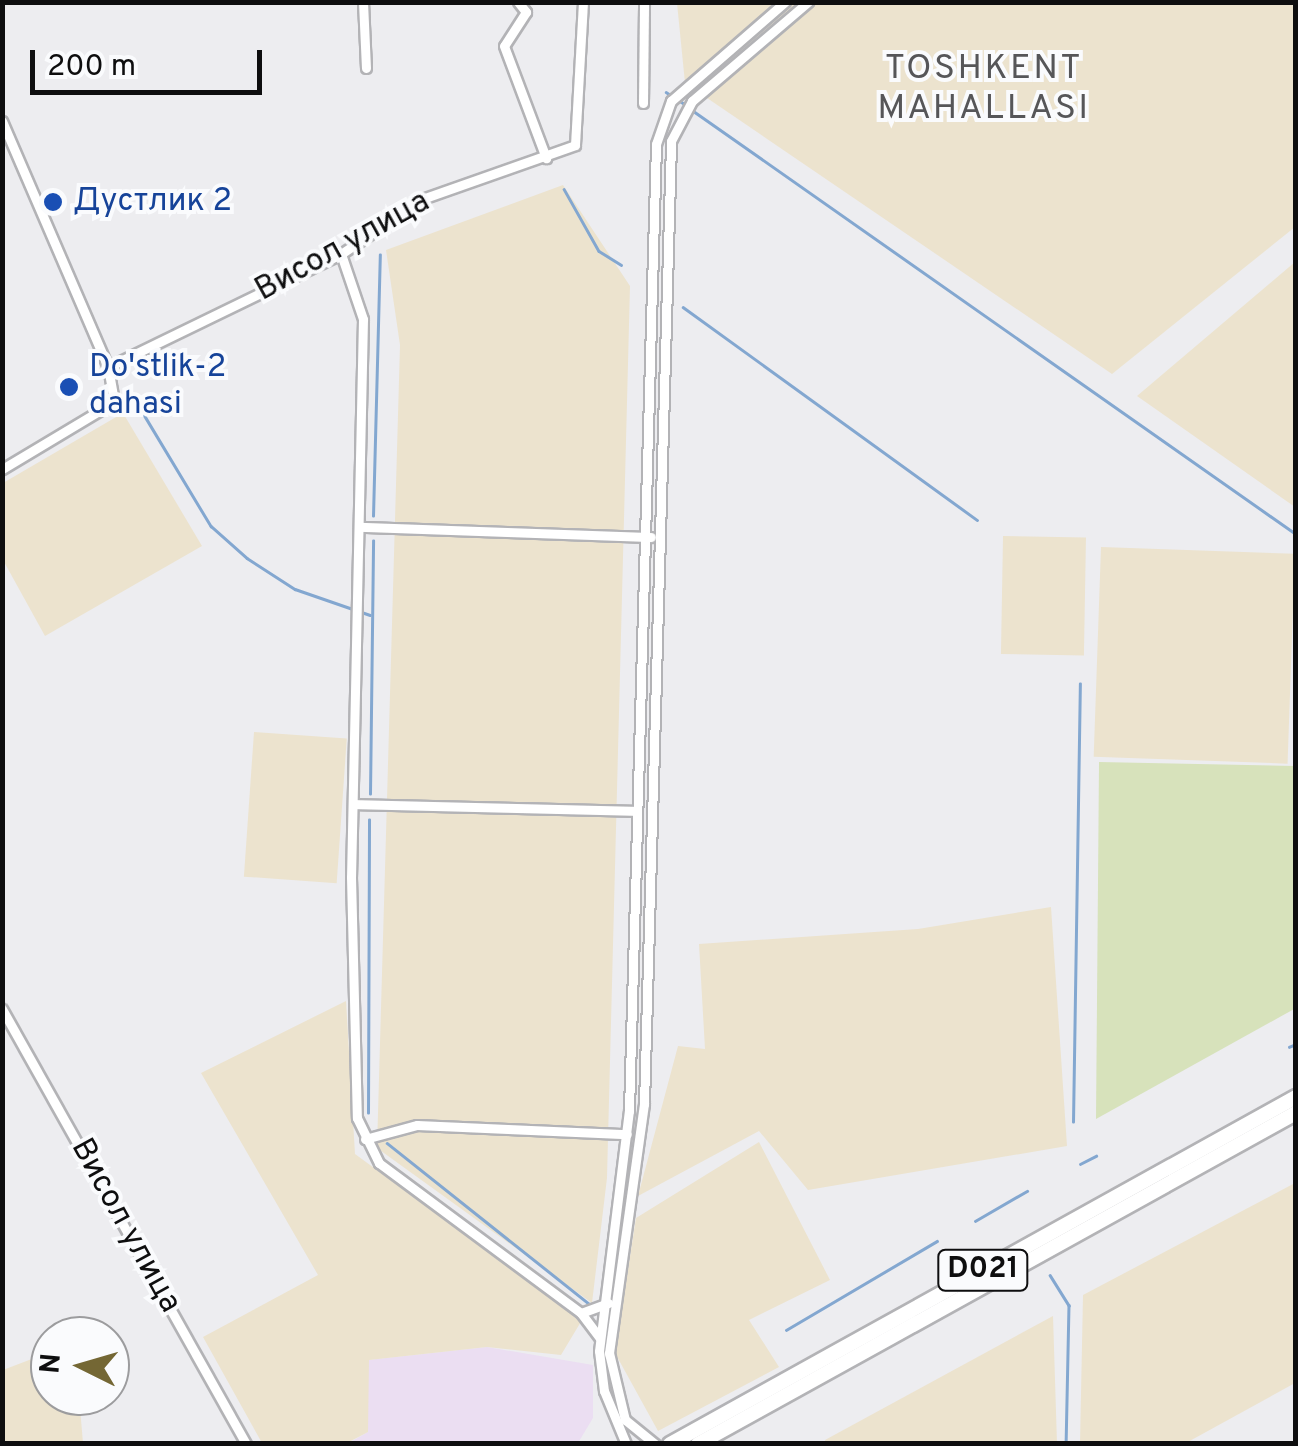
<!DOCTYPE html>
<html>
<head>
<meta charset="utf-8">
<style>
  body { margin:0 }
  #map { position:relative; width:1298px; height:1446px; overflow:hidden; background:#ededf0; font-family:Overpass,sans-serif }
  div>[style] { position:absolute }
  .commercial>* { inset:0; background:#ebdef2 }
  .industrial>* { inset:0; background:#ece3ce; transform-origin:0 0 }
  .green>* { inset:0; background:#d7e2bb }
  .stream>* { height:2.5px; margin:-1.25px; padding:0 1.25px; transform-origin:1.25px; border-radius:1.25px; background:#83a7d0 }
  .roads { filter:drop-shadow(2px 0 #b3b3b6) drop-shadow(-2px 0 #b3b3b6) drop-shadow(0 2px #b3b3b6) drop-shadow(0 -2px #b3b3b6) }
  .minor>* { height:9px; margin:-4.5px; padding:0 4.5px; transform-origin:4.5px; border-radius:4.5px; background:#fff }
  .highway>* { height:14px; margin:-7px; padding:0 7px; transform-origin:7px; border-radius:7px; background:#fff }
  .dots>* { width:28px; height:28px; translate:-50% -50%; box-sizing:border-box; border:5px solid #fafbfd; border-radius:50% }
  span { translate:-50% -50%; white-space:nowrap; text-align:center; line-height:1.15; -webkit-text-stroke:8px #fafbfd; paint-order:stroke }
  .shield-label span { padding:2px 8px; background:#fafbfd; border:2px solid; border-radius:8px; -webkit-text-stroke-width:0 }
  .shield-label { font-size:30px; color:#0e0e0f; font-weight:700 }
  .transit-label { font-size:32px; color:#164399 }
  .left { translate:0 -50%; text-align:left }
  .street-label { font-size:32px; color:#0e0e0f }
  .neighbourhood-label { font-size:35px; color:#565658; letter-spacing:2.5px }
  .frame { position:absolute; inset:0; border:5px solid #0e0e0f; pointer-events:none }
  .north { position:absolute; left:30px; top:1316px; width:100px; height:100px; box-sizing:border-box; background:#fafbfd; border:2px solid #9c9c9e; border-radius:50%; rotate:275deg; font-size:28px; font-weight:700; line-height:40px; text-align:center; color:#0e0e0f }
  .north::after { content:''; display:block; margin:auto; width:35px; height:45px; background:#746734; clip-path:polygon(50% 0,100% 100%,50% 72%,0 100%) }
  .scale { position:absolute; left:30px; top:50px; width:232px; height:45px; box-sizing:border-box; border:5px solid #0e0e0f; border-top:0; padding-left:12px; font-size:30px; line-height:35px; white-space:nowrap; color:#0e0e0f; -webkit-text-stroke:8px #fafbfd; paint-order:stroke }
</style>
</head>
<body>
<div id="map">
  <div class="commercial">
    <i style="clip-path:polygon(487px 1347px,593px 1365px,593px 1418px,578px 1443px,347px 1444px,368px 1432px,368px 1360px)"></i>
  </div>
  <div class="industrial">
    <i style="clip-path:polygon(677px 3px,1295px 3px,1295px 227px,1112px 374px,685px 83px)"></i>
    <i style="clip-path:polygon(563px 185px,630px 286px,607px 1178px,592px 1303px,377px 1148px,400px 345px,386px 250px)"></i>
    <i style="clip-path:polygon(1295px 262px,1295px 507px,1137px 396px)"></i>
    <i style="clip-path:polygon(123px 413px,202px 546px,45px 636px,3px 560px,3px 483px)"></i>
    <i style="left:1003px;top:536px;width:83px;height:118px;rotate:1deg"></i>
    <i style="left:1101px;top:547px;width:194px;height:210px;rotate:2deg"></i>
    <i style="left:254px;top:732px;width:93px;height:145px;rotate:4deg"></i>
    <i style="clip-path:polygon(1051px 907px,1067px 1146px,808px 1190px,759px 1131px,638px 1196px,678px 1046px,705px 1049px,699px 944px,918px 929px)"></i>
    <i style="clip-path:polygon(346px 1001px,355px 1154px,582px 1320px,561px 1355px,487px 1347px,369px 1360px,368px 1432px,347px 1443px,262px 1443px,203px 1337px,318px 1275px,201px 1073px)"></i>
    <i style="clip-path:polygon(759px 1142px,830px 1280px,749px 1320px,779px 1367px,658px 1431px,615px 1353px,636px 1218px)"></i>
    <i style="clip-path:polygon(1295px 1183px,1295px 1383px,1186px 1443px,1080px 1443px,1083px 1295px)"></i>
    <i style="clip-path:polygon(1053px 1316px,1057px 1443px,825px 1443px,825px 1440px)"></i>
    <i style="clip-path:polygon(50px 1352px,50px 1396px,79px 1396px,83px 1443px,3px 1443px,3px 1370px)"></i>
  </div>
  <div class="green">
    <i style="clip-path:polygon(1099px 762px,1295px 766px,1296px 1008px,1096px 1119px)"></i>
  </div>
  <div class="stream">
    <i style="left:666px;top:92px;width:24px;rotate:33deg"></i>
    <i style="left:692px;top:110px;width:738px;rotate:35.07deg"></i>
    <i style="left:564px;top:189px;width:71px;rotate:60.6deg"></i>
    <i style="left:599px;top:251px;width:26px;rotate:32deg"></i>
    <i style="left:683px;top:307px;width:363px;rotate:35.9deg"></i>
    <i style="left:140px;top:408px;width:138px;rotate:59deg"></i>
    <i style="left:211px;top:526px;width:48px;rotate:41.6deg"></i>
    <i style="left:247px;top:558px;width:57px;rotate:32.9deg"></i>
    <i style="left:295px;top:589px;width:79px;rotate:19.1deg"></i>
    <i style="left:373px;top:516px;width:261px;rotate:-88.5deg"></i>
    <i style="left:370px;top:794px;width:253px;rotate:-89.3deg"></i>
    <i style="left:1289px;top:1047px;width:8px;rotate:-23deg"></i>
    <i style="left:368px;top:1113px;width:293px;rotate:-89.8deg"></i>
    <i style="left:1073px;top:1122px;width:438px;rotate:-89.1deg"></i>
    <i style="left:387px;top:1143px;width:260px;rotate:38.5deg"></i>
    <i style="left:1080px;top:1164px;width:18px;rotate:-27deg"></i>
    <i style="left:975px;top:1221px;width:60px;rotate:-30deg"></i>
    <i style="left:1050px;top:1275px;width:36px;rotate:58deg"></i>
    <i style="left:1069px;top:1305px;width:139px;rotate:91.2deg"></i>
    <i style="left:786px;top:1330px;width:175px;rotate:-30.5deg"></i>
  </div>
  <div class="roads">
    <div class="minor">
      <i style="left:363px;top:2px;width:66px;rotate:87.4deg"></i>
      <i style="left:518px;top:2px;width:13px;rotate:51deg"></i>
      <i style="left:526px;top:12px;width:40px;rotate:122.9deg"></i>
      <i style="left:504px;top:46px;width:120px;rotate:69.4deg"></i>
      <i style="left:643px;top:103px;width:101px;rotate:-89.4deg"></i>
      <i style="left:2px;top:121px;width:268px;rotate:66.7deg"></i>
      <i style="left:108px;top:367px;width:36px;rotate:80deg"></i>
      <i style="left:114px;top:402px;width:131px;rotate:149.1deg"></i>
      <i style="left:341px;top:254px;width:69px;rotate:71.3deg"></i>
      <i style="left:363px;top:319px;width:558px;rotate:91.23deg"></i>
      <i style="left:351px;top:877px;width:241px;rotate:88.6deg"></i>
      <i style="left:357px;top:1118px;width:50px;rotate:63.9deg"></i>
      <i style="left:379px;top:1163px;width:252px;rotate:36.6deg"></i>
      <i style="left:581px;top:1313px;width:31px;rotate:53deg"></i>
      <i style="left:108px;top:367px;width:259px;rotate:-25.9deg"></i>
      <i style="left:341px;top:254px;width:98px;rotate:-34.2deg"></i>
      <i style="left:422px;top:199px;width:162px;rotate:-19.4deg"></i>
      <i style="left:575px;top:145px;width:143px;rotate:-86.8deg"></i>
      <i style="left:363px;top:527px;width:288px;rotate:2deg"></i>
      <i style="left:354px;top:804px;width:283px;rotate:1.4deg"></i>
      <i style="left:2px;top:1009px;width:499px;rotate:60.7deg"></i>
      <i style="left:365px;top:1139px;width:54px;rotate:-15.1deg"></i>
      <i style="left:417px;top:1125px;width:210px;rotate:2.5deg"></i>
      <i style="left:581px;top:1313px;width:29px;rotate:-20deg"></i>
      <i style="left:626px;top:1444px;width:57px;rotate:-112.5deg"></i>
      <i style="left:604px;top:1391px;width:40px;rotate:-97.1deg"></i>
      <i style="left:599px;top:1351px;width:242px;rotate:-82.9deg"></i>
      <i style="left:629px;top:1111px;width:967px;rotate:-88.4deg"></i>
      <i style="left:656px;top:144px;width:46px;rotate:-70.8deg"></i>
      <i style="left:671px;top:101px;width:151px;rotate:-41deg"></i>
      <i style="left:655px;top:1444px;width:38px;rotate:-141deg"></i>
      <i style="left:625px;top:1420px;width:69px;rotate:-103.4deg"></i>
      <i style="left:609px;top:1353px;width:251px;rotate:-82deg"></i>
      <i style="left:644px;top:1104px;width:963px;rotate:-88.39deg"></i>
      <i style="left:671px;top:141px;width:45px;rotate:-62.3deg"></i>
      <i style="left:692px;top:101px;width:153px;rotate:-40.5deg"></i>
    </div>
    <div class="highway">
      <i style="left:670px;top:1444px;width:716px;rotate:-29deg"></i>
      <i style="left:698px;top:1444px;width:683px;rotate:-28.97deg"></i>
    </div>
  </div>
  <div class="dots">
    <i style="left:53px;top:202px;background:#1a4fb4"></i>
    <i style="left:69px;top:387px;background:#1a4fb4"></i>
  </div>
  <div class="shield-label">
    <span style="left:983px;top:1270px">D021</span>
  </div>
  <div class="transit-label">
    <span class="left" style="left:73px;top:202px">Дустлик 2</span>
    <span class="left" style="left:89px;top:387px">Do'stlik-2<br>dahasi</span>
  </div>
  <div class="street-label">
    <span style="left:343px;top:247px;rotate:-29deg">Висол улица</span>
    <span style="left:125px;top:1226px;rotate:61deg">Висол улица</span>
  </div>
  <div class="neighbourhood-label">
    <span style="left:984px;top:89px">TOSHKENT<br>MAHALLASI</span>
  </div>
  <div class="frame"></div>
  <div class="north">N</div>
  <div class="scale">200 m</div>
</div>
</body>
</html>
